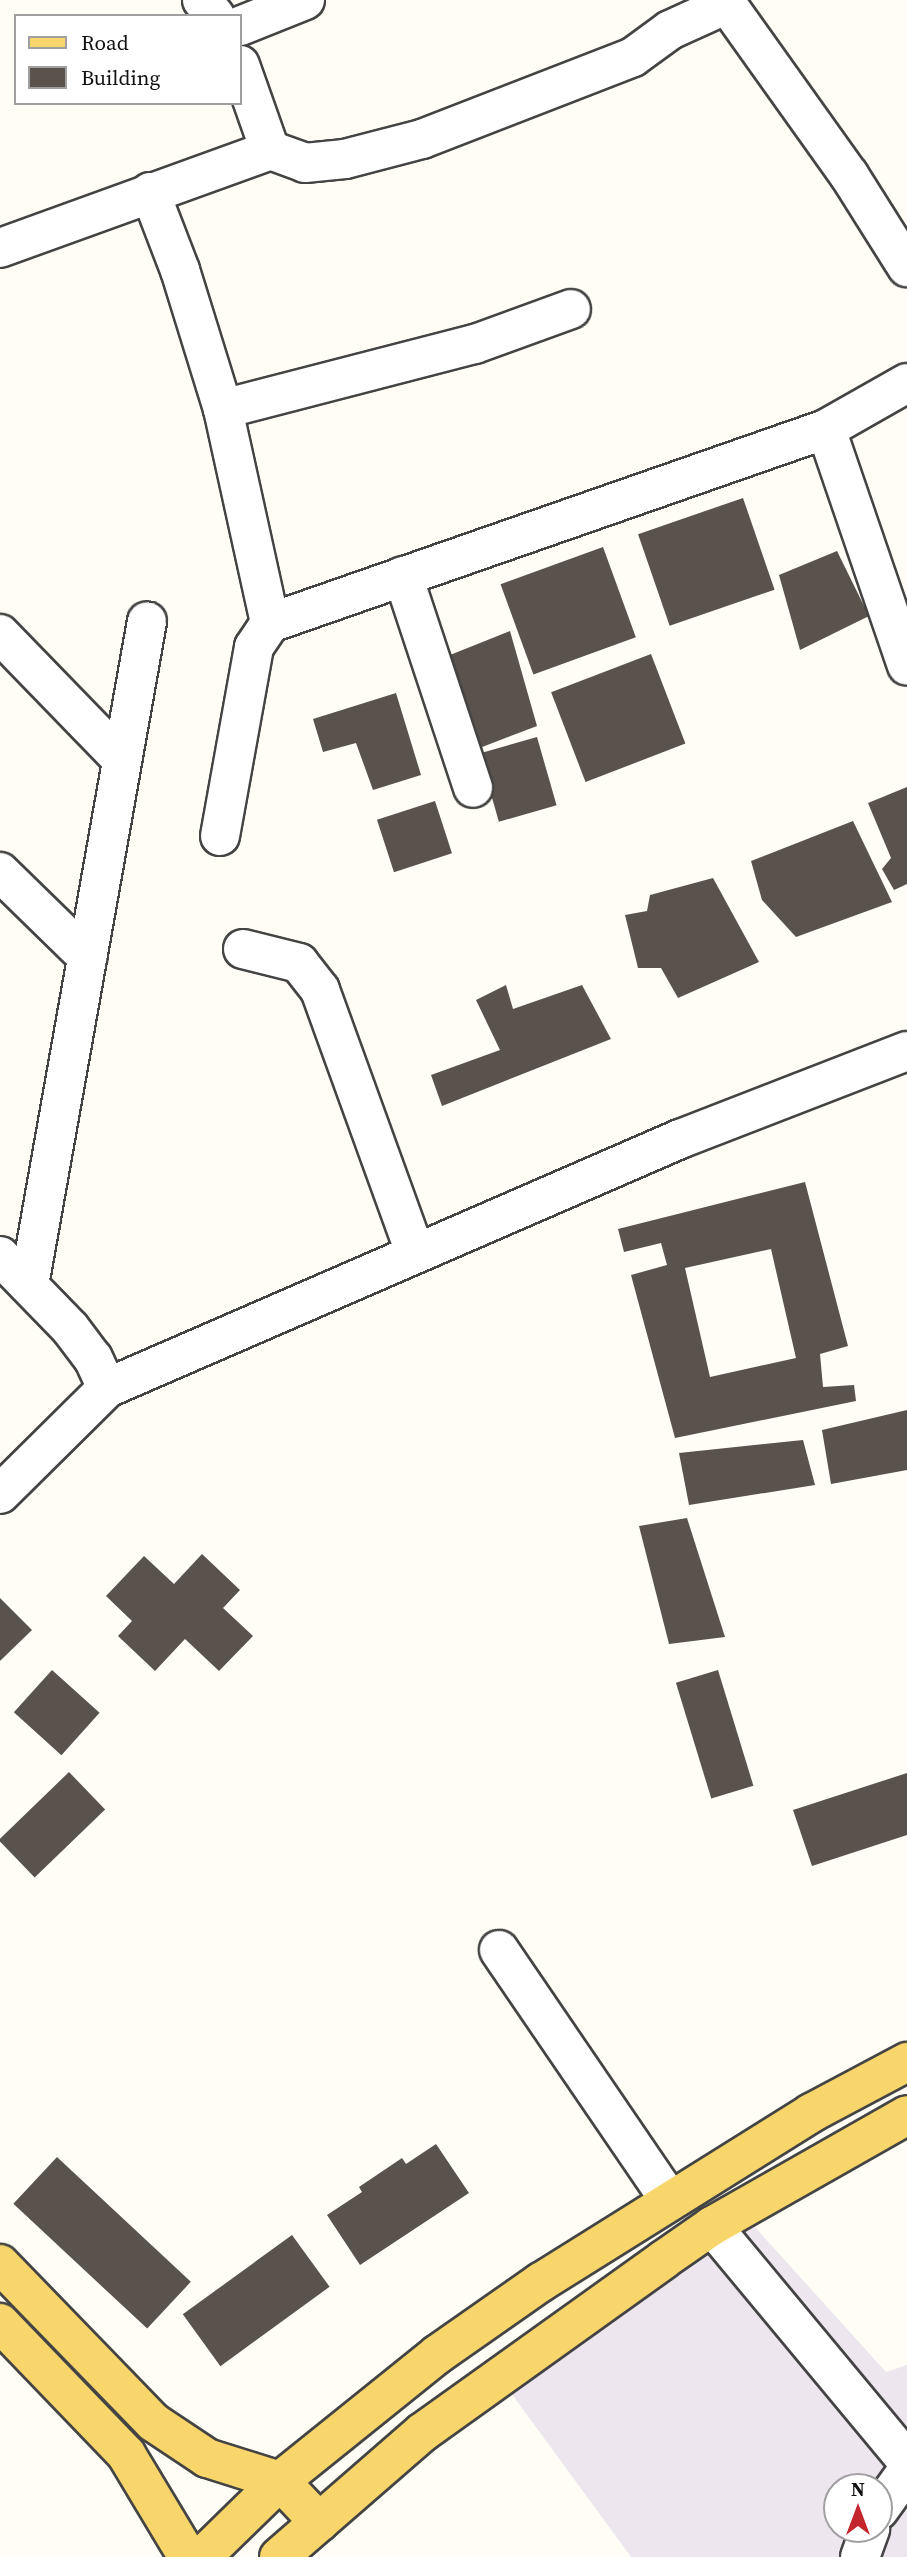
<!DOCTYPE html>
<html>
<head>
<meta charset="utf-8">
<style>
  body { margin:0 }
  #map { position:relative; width:907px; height:2557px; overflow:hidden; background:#fffdf5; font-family:"Source Serif 4",serif }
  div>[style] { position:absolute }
  .industrial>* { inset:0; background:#eee6ef }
  .building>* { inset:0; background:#5a524d; transform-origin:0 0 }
  .roads { filter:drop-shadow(2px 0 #444) drop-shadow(-2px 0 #444) drop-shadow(0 2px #444) drop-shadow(0 -2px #444) }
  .minor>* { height:38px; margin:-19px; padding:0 19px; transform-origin:19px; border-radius:19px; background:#fff }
  .major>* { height:38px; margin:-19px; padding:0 19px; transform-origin:19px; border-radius:19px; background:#f9d66b }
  span { translate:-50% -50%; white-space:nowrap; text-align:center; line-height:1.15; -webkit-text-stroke:7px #fff; paint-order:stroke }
  .legend { position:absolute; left:14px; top:14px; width:228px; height:91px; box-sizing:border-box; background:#fff; border:2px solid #a0a0a0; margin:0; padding:9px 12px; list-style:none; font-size:21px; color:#111 }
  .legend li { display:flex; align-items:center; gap:14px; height:35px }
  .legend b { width:35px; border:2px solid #a0a0a0 }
  .north { position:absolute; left:823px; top:2473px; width:70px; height:70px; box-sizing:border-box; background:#fff; border:2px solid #a0a0a0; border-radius:50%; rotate:0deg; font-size:19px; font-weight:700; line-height:28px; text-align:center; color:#111 }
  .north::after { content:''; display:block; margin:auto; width:24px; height:32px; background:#c4262e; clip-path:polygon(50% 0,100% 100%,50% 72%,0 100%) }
</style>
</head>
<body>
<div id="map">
  <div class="industrial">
    <i style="clip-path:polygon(evenodd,744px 2215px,886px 2372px,907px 2365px,907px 2557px,631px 2557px,511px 2393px,744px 2215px,837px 2487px,879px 2487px,879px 2529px,837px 2529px,837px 2487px)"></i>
  </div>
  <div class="building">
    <i style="left:743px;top:498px;width:97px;height:111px;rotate:71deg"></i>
    <i style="left:603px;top:547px;width:96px;height:109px;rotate:70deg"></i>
    <i style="clip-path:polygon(837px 551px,869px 616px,800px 650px,779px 575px)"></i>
    <i style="clip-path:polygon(510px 631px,537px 726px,464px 754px,435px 661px)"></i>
    <i style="left:651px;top:654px;width:96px;height:107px;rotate:69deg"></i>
    <i style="clip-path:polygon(396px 693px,421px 775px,373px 790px,356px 743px,323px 752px,313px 719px)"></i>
    <i style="left:537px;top:737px;width:71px;height:60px;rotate:74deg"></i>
    <i style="clip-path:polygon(907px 787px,907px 884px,894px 890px,882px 869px,891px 858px,868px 803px)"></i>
    <i style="left:435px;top:801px;width:55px;height:61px;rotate:72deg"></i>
    <i style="clip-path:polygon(853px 821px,892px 902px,796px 937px,762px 900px,751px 861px)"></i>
    <i style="clip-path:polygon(713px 878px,759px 962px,678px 998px,661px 968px,638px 968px,625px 915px,647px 911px,650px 895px)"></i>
    <i style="clip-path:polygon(506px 985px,513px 1009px,582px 985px,611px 1039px,442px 1106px,431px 1075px,500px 1050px,476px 1000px)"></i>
    <i style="clip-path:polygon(evenodd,805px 1182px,848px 1346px,820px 1354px,823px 1387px,854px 1385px,856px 1401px,675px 1438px,631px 1275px,667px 1265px,661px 1243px,624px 1252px,618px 1229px,805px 1182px,771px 1249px,796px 1358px,710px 1377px,685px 1268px,771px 1249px)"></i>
    <i style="clip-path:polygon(907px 1410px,907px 1470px,831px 1484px,822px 1430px)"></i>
    <i style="clip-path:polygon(803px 1440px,815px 1485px,689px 1505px,679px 1453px)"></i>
    <i style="clip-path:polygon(687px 1518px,725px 1637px,669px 1644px,639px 1526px)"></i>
    <i style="clip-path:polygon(202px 1554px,240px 1590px,223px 1608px,253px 1636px,219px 1671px,185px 1639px,155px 1671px,118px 1636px,132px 1621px,106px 1596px,144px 1556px,174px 1584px)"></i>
    <i style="clip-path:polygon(0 1598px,32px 1630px,0 1661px)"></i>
    <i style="left:52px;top:1670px;width:64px;height:57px;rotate:42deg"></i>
    <i style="left:718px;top:1670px;width:121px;height:44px;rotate:73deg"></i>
    <i style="left:69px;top:1772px;width:52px;height:98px;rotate:46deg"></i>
    <i style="clip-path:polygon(907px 1773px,907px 1835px,812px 1866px,793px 1810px)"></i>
    <i style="clip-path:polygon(436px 2144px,469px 2193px,360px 2265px,327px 2215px,362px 2192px,359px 2187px,402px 2158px,406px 2164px)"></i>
    <i style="left:57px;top:2157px;width:183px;height:64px;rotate:43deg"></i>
    <i style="left:292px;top:2235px;width:64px;height:135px;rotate:54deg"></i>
  </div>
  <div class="roads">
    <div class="minor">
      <i style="left:202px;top:0;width:21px;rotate:51deg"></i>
      <i style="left:724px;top:0;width:215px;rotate:54.5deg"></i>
      <i style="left:849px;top:175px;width:109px;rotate:57.8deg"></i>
      <i style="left:240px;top:26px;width:70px;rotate:-21.8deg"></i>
      <i style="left:240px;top:65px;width:90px;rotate:70.6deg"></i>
      <i style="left:150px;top:192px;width:84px;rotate:69deg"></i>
      <i style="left:180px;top:270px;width:145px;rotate:72.8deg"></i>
      <i style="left:223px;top:409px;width:219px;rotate:77.6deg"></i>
      <i style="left:0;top:248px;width:287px;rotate:-19.9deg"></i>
      <i style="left:270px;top:150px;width:37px;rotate:20deg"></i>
      <i style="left:305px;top:163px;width:40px;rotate:-5.7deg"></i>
      <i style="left:345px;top:159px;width:80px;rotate:-14.6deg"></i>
      <i style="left:422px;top:139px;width:226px;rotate:-21.2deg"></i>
      <i style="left:633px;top:57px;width:46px;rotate:-36.1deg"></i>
      <i style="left:670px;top:30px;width:63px;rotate:-24.5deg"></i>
      <i style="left:223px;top:409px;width:260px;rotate:-14.5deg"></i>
      <i style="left:475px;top:344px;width:102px;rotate:-20deg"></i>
      <i style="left:826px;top:429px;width:250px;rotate:71.1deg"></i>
      <i style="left:403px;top:576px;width:223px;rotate:71.7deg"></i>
      <i style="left:0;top:634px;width:175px;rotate:45.9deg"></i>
      <i style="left:220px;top:836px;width:192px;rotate:-79.8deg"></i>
      <i style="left:254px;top:647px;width:29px;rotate:-56deg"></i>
      <i style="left:270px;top:623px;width:589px;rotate:-19.23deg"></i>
      <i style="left:826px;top:429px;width:93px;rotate:-29.6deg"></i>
      <i style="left:0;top:872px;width:122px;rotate:44.3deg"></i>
      <i style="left:243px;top:949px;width:58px;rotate:14deg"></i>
      <i style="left:299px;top:963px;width:34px;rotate:52deg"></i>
      <i style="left:320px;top:990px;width:279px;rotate:70.1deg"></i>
      <i style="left:0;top:1256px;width:100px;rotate:45.8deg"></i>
      <i style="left:70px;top:1328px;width:38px;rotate:53deg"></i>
      <i style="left:93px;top:1358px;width:33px;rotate:65deg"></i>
      <i style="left:29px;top:1285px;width:674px;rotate:-79.92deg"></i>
      <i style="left:0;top:1494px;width:151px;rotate:-44.7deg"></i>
      <i style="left:107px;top:1388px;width:625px;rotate:-23.49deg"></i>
      <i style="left:680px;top:1139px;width:243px;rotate:-21.2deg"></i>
      <i style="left:499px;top:1950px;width:301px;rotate:55.7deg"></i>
      <i style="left:712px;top:2226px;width:305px;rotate:50.3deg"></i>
      <i style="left:879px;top:2510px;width:48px;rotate:-54.3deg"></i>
      <i style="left:860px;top:2557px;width:30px;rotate:-70deg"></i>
    </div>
    <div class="major">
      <i style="left:0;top:2264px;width:220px;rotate:45.9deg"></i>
      <i style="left:153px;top:2422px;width:65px;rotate:33.7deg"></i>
      <i style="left:207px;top:2458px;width:77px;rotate:17.5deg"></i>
      <i style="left:280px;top:2481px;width:57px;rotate:46.4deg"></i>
      <i style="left:0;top:2323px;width:182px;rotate:46.1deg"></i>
      <i style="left:126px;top:2454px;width:120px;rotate:59deg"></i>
      <i style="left:202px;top:2557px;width:109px;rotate:-44.3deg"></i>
      <i style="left:280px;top:2481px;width:203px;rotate:-38.8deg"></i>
      <i style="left:438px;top:2354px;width:126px;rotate:-35deg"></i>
      <i style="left:541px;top:2282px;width:319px;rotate:-32deg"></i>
      <i style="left:811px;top:2113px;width:109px;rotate:-28deg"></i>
      <i style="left:279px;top:2557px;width:191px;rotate:-41deg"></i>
      <i style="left:423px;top:2432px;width:295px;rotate:-35.6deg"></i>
      <i style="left:663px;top:2260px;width:60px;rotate:-34.8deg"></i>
      <i style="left:712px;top:2226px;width:224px;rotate:-29.6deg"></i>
    </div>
  </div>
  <ul class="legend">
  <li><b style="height:9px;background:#f9d66b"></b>Road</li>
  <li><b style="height:19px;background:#5a524d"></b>Building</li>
  </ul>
  <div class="north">N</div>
</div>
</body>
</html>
